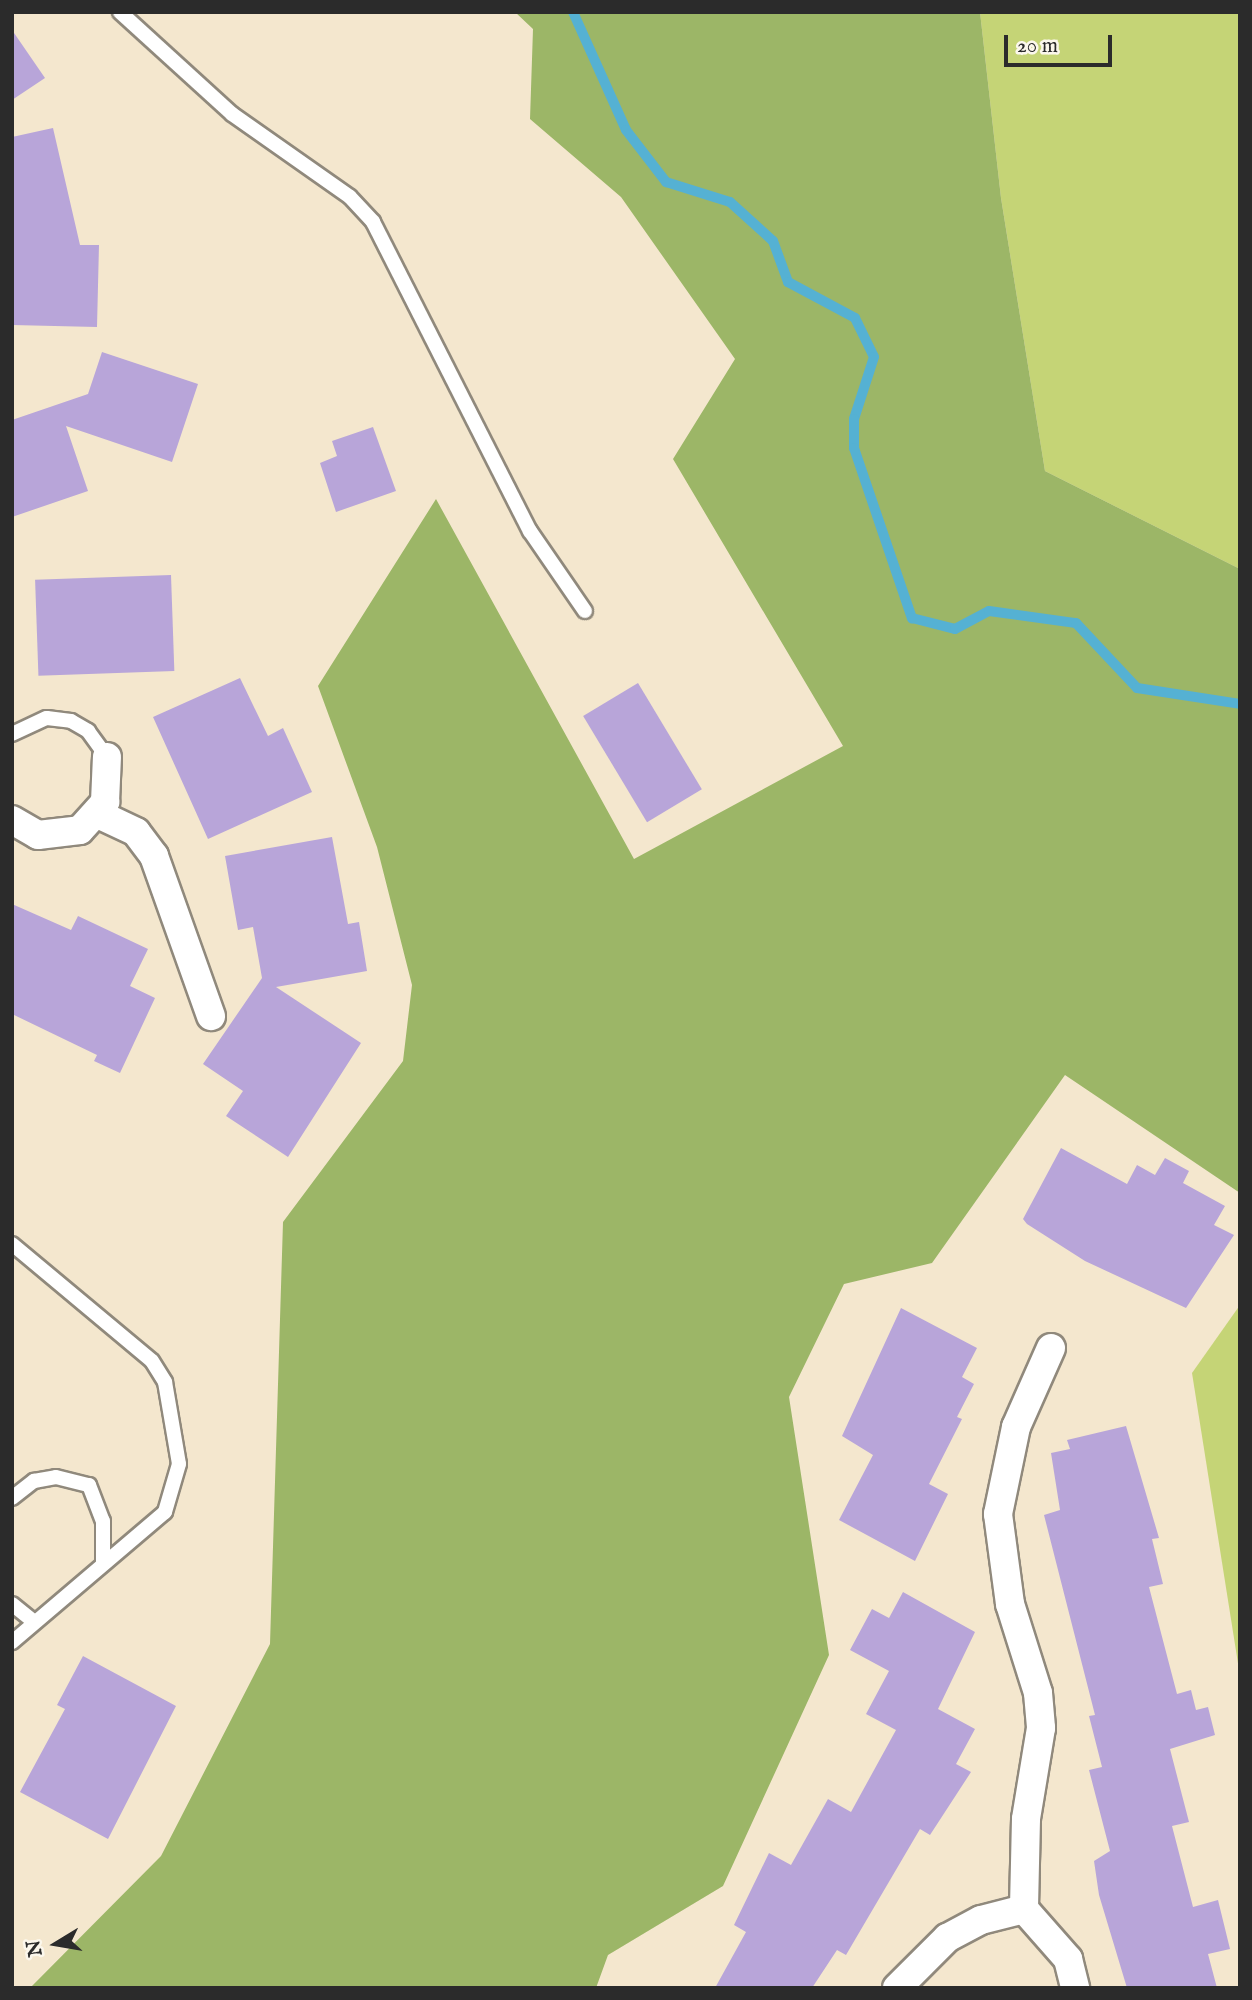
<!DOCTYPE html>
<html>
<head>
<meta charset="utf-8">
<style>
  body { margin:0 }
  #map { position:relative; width:1252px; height:2000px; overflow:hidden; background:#f4e7ce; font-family:"IM FELL English",serif }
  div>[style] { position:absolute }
  .green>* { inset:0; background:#c5d476 }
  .forest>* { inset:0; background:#9cb667 }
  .stream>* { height:10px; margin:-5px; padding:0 5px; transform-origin:5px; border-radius:5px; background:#55b1d3 }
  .building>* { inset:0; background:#b8a5d9; transform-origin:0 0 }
  .roads { filter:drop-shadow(2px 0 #90897c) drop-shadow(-2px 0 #90897c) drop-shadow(0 2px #90897c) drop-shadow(0 -2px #90897c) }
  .lane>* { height:14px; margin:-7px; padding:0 7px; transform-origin:7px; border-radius:7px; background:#fff }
  .street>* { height:28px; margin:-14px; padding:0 14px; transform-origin:14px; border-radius:14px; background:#fff }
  span { translate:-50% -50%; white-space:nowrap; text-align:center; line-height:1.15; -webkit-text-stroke:5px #fbf7ec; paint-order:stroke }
  .frame { position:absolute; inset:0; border:14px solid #2b2b2b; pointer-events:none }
  .north { position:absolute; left:21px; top:1909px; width:70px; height:70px; -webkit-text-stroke:5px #fbf7ec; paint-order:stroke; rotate:259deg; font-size:19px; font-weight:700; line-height:28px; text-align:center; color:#2b2b2b }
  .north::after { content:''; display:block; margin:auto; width:24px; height:32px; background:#2b2b2b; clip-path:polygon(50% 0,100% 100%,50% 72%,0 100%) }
  .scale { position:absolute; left:1004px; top:35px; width:108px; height:32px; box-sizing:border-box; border:4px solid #2b2b2b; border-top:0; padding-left:9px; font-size:21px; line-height:24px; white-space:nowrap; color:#2b2b2b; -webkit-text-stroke:5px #fbf7ec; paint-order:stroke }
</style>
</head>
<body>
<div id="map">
  <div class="green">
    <i style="clip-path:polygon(980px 12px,1240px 12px,1240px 569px,1045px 471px,1001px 198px)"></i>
    <i style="clip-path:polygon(1240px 1305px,1240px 1676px,1192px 1373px)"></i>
  </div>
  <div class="forest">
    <i style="clip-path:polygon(515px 12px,980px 12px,1001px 198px,1045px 471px,1240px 569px,1240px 1193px,1065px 1075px,932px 1263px,844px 1284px,789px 1397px,829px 1655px,723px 1886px,608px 1955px,596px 1988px,30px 1988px,161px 1856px,270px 1644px,283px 1222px,403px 1061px,412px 985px,377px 847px,318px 686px,436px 499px,634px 859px,843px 746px,673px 459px,735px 359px,621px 197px,530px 119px,533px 29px)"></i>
  </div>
  <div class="stream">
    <i style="left:573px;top:12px;width:129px;rotate:65.8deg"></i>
    <i style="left:626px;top:130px;width:66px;rotate:52.4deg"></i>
    <i style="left:666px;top:182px;width:67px;rotate:17.4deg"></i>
    <i style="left:730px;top:202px;width:58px;rotate:42.2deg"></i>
    <i style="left:773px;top:241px;width:44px;rotate:69.9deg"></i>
    <i style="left:788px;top:282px;width:76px;rotate:28.2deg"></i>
    <i style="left:855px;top:318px;width:43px;rotate:64deg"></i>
    <i style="left:874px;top:357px;width:65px;rotate:107.9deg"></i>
    <i style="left:854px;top:419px;width:29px;rotate:90deg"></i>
    <i style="left:854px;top:448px;width:180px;rotate:71.2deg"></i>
    <i style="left:912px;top:618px;width:44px;rotate:14.3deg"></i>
    <i style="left:955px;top:629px;width:38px;rotate:-28deg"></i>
    <i style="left:989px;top:611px;width:88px;rotate:7.9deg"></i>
    <i style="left:1076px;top:623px;width:89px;rotate:46.8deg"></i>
    <i style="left:1137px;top:688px;width:104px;rotate:8.8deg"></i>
  </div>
  <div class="building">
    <i style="clip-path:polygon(12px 30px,45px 78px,12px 100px)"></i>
    <i style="clip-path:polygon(53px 128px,80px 245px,99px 245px,97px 327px,12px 325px,12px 137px)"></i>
    <i style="clip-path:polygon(102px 352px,198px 384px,172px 462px,66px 426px,88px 491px,12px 517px,12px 420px,88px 394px)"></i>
    <i style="clip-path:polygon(373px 427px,396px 491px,336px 512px,320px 463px,337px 456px,332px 441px)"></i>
    <i style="left:171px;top:575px;width:96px;height:136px;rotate:88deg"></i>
    <i style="clip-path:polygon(240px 678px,268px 736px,283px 728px,312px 792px,208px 839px,153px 717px)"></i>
    <i style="left:638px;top:683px;width:124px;height:64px;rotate:59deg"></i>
    <i style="clip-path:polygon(332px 837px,348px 924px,359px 922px,367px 971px,276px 987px,361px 1043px,288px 1157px,226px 1116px,243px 1091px,203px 1064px,262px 978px,253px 927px,238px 930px,225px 856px)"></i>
    <i style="clip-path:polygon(12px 904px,71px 930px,78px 916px,148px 949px,130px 986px,155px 998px,120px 1073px,94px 1061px,97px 1055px,12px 1014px)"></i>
    <i style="clip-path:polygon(1061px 1148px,1127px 1184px,1137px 1165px,1155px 1175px,1165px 1158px,1189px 1171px,1183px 1183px,1225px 1206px,1214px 1225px,1234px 1235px,1186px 1308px,1085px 1261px,1027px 1224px,1023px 1219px)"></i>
    <i style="clip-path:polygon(901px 1308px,977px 1348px,962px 1377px,974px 1384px,957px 1417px,962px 1419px,929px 1484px,948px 1494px,915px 1561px,839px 1520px,873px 1455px,842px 1436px)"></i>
    <i style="clip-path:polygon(1126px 1426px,1159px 1538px,1152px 1539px,1163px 1584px,1149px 1587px,1177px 1694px,1191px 1690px,1196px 1710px,1208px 1707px,1215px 1735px,1170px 1749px,1189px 1822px,1172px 1826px,1193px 1907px,1218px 1900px,1230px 1949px,1208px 1954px,1217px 1988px,1127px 1988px,1099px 1895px,1094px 1861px,1110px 1851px,1089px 1770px,1102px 1767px,1089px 1716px,1095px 1715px,1044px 1515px,1060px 1510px,1051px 1453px,1070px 1449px,1067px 1440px)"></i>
    <i style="clip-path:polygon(903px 1592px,975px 1632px,938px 1709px,975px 1729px,956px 1764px,971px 1772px,930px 1835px,920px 1829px,846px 1955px,837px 1950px,812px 1988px,715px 1988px,746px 1932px,734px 1925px,769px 1853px,791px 1865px,828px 1799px,851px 1812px,896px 1730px,866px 1714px,889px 1671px,850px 1650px,872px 1609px,889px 1618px)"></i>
    <i style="clip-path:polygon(83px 1656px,176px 1706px,108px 1839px,20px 1792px,65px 1709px,57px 1705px)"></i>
  </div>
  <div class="roads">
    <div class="lane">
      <i style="left:120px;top:12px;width:151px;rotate:42.3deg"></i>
      <i style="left:232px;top:114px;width:144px;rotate:35.1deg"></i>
      <i style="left:350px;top:197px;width:34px;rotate:47deg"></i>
      <i style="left:373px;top:222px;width:347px;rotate:63.1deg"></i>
      <i style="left:530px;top:531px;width:97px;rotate:55.5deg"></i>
      <i style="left:12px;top:734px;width:38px;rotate:-25deg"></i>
      <i style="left:47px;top:718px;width:24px;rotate:7deg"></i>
      <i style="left:71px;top:721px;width:20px;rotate:30deg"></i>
      <i style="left:88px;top:731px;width:32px;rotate:54deg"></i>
      <i style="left:12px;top:1244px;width:182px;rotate:39.9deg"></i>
      <i style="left:152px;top:1361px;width:25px;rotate:58deg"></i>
      <i style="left:165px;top:1382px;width:83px;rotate:80.3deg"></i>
      <i style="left:179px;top:1464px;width:50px;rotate:106.3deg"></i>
      <i style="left:165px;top:1512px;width:201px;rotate:139.6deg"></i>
      <i style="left:12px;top:1498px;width:28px;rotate:-38deg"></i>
      <i style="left:34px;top:1481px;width:22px;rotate:-10deg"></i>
      <i style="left:56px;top:1477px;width:34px;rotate:14deg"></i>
      <i style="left:89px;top:1485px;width:39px;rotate:69deg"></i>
      <i style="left:103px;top:1521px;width:42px;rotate:90deg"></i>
      <i style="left:12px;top:1604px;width:27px;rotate:39deg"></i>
    </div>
    <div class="street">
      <i style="left:98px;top:814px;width:42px;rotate:25.3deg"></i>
      <i style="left:136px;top:832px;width:30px;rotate:53deg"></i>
      <i style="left:154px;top:856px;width:170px;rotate:70.4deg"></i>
      <i style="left:12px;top:820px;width:30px;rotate:30deg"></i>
      <i style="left:38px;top:835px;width:42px;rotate:-6.8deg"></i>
      <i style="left:80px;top:830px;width:38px;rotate:-48deg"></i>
      <i style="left:105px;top:802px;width:45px;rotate:-87.5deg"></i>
      <i style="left:1051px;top:1348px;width:86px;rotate:113.9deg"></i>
      <i style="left:1016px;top:1427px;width:89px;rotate:101.7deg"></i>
      <i style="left:998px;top:1514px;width:91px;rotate:82.4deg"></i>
      <i style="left:1010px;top:1604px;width:93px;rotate:72.5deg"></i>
      <i style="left:1038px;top:1693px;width:35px;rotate:85deg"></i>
      <i style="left:1041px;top:1728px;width:92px;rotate:99.4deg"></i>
      <i style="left:1026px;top:1819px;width:90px;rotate:91.3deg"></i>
      <i style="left:1024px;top:1909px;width:67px;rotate:48.7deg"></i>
      <i style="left:1068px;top:1959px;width:30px;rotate:76deg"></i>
      <i style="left:897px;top:1988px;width:71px;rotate:-45deg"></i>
      <i style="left:947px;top:1938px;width:38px;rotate:-28deg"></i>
      <i style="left:981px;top:1920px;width:44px;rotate:-14.3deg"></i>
    </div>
  </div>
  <div class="frame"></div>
  <div class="north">N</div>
  <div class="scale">20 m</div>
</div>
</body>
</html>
